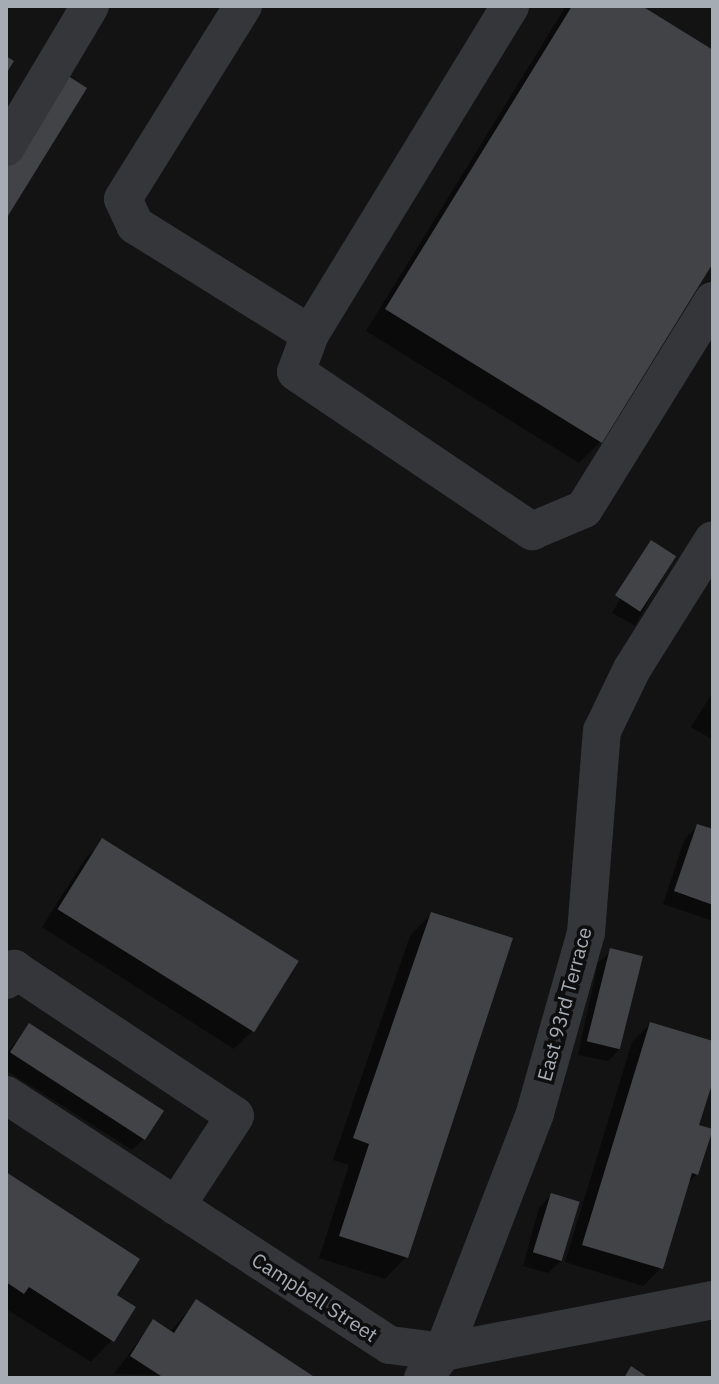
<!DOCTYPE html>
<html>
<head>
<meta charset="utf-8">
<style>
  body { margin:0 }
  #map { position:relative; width:719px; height:1384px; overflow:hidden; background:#131314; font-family:"IBM Plex Sans",sans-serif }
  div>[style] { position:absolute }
  .shadow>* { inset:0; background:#0007; transform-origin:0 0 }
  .building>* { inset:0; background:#424347; transform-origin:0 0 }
  .minor>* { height:38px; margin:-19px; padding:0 19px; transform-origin:19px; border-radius:19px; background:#343639 }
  span { translate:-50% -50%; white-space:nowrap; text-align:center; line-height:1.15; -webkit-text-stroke:7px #0e0e0f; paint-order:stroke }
  .street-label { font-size:20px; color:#a6acb4 }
  .frame { position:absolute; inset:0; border:8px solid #a6acb4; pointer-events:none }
</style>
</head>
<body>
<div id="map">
  <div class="shadow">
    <i style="clip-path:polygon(566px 6px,638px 6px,713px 52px,713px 259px,600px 442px,579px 463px,366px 331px)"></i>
    <i style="left:651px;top:543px;width:26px;height:80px;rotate:29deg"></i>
    <i style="clip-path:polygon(713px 692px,713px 740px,691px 727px)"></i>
    <i style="clip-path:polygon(698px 826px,713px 831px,713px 921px,663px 904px,685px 838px)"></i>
    <i style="clip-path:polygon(103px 841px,295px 962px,252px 1031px,234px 1049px,42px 927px,85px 859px)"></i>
    <i style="clip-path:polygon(431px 914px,406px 1257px,385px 1279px,319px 1258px,349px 1165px,333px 1160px,410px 936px)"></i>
    <i style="clip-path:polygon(611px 951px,620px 1049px,608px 1061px,578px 1055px,598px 963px)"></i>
    <i style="clip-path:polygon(650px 1024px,713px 1043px,713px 1074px,697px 1126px,697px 1174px,687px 1184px,661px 1268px,643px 1286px,565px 1262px,632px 1042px)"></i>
    <i style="clip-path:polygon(29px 1026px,145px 1138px,132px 1150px,6px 1070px,6px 1054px)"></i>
    <i style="clip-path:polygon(6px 1175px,114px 1296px,112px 1340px,91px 1362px,6px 1309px)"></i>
    <i style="clip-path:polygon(551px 1195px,561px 1261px,548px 1273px,523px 1266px,539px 1208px)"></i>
    <i style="clip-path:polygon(196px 1302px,312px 1378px,114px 1374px,153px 1322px,170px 1332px)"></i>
  </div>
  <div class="building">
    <i style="clip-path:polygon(572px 6px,642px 6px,713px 50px,713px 263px,602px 443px,385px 309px)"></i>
    <i style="clip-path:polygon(6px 56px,14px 61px,6px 74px)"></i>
    <i style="clip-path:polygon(62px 72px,87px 88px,6px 219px,6px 163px)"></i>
    <i style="left:651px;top:540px;width:30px;height:66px;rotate:33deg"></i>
    <i style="clip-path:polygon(697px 824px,713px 829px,713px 905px,674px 891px)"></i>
    <i style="left:102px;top:838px;width:232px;height:84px;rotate:32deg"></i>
    <i style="clip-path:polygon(431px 912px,513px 938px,408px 1258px,339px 1236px,369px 1144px,353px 1138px)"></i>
    <i style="left:610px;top:948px;width:34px;height:96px;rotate:14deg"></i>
    <i style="clip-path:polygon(650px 1022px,713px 1041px,713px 1081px,699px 1125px,713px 1129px,698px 1175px,692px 1173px,663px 1269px,582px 1245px)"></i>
    <i style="left:29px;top:1023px;width:161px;height:35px;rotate:33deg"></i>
    <i style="clip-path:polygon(6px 1172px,140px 1259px,117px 1295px,136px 1307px,114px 1342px,29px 1287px,24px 1294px,6px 1282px)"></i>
    <i style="left:551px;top:1193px;width:30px;height:62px;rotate:17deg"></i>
    <i style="clip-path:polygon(196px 1299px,316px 1378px,164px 1378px,130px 1356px,153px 1319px,174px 1333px)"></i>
    <i style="clip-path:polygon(631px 1366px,649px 1378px,624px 1378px)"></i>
  </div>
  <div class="minor">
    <i style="left:243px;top:6px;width:227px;rotate:121.9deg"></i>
    <i style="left:123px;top:199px;width:29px;rotate:65deg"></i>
    <i style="left:135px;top:225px;width:206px;rotate:31.9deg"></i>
    <i style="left:310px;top:334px;width:384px;rotate:-58.6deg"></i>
    <i style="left:6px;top:147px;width:164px;rotate:-59.2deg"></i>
    <i style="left:310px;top:334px;width:40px;rotate:110.2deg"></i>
    <i style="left:296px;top:372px;width:285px;rotate:34deg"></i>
    <i style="left:532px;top:531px;width:56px;rotate:-22.9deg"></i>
    <i style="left:584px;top:509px;width:245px;rotate:-58.2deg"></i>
    <i style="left:6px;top:980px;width:14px;rotate:-54deg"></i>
    <i style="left:14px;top:969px;width:265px;rotate:33.6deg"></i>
    <i style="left:235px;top:1116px;width:108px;rotate:123.2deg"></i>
    <i style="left:6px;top:1095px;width:458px;rotate:33.1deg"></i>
    <i style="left:390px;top:1345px;width:53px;rotate:7.5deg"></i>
    <i style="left:443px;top:1352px;width:275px;rotate:-10.9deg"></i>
    <i style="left:423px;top:1378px;width:33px;rotate:-52deg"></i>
    <i style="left:443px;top:1352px;width:256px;rotate:-68.9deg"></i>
    <i style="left:535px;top:1113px;width:187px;rotate:-74.2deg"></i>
    <i style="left:586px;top:933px;width:203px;rotate:-85.5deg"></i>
    <i style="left:602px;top:731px;width:69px;rotate:-64.2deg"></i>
    <i style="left:632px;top:669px;width:152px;rotate:-57.9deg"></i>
  </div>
  <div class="street-label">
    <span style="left:564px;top:1004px;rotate:-75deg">East 93rd Terrace</span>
    <span style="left:315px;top:1297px;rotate:33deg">Campbell Street</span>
  </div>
  <div class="frame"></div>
</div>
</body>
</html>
